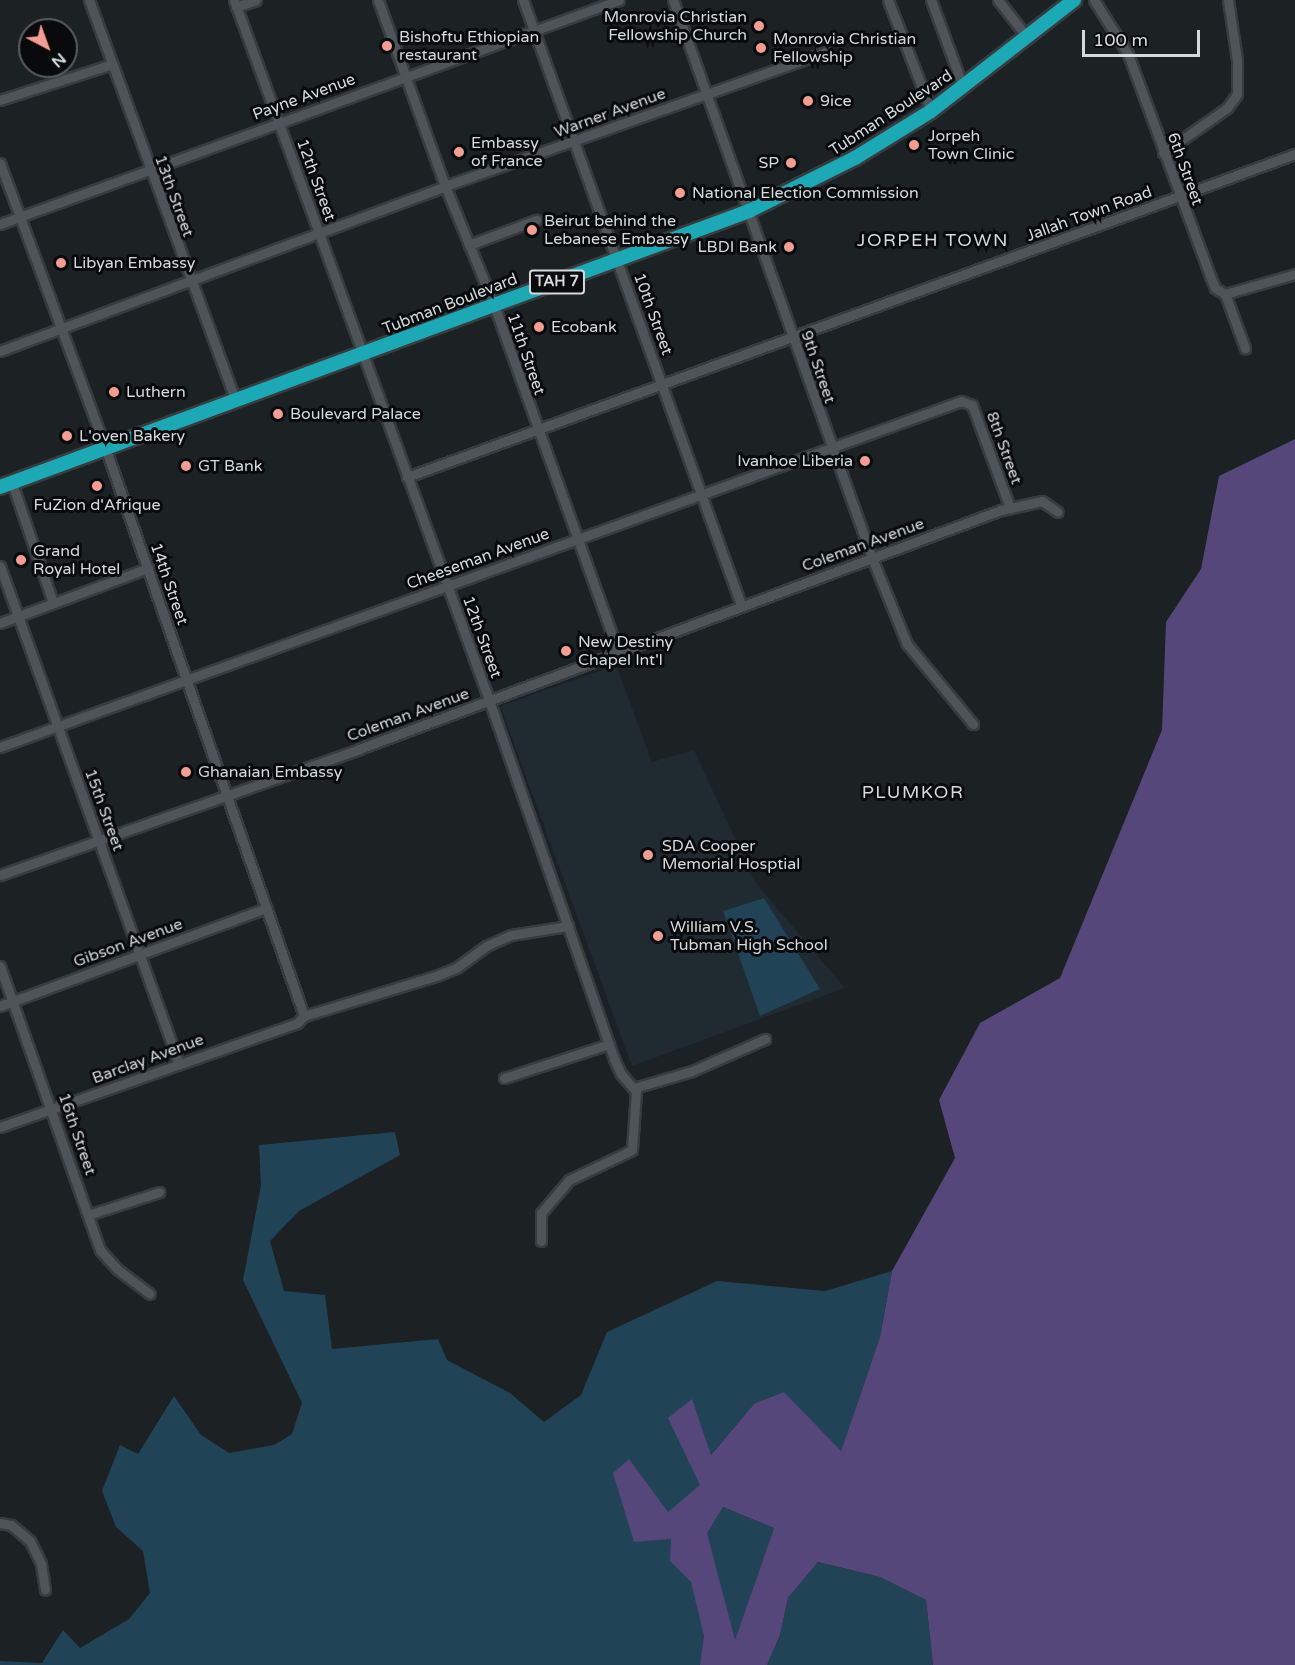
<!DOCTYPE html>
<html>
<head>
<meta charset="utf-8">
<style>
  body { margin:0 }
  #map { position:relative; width:1295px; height:1665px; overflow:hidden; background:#1c2124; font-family:"Varela Round",sans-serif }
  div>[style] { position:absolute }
  .built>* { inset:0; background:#1f2a31 }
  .green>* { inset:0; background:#204356 }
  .water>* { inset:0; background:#554779 }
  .roads { filter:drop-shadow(2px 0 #383c3e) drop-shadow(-2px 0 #383c3e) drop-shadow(0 2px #383c3e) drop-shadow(0 -2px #383c3e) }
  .minor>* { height:9px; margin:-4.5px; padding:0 4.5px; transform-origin:4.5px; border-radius:4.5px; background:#4e5458 }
  .highway>* { height:14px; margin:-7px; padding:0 7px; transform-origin:7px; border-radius:7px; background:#1aa9b5 }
  .dots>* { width:16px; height:16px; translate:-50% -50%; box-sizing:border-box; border:3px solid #080a0c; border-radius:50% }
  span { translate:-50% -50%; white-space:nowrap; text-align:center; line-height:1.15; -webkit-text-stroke:6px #080a0c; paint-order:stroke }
  .shield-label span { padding:2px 4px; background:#080a0c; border:2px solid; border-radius:4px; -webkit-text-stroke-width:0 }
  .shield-label { font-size:15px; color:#d5d9db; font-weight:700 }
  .poi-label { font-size:16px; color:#d5d9db }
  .right { translate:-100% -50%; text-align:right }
  .left { translate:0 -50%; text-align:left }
  .street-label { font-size:16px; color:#d5d9db }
  .neighbourhood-label { font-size:18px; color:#d5d9db; letter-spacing:1.5px }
  .north { position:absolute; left:18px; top:18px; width:60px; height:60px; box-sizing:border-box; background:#080a0c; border:2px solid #5a5d5f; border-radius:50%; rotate:139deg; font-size:16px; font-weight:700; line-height:24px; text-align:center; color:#d5d9db }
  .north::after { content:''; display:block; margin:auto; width:21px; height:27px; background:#f59c93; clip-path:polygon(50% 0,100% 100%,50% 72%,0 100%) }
  .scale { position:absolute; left:1082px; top:30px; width:118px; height:27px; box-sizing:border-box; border:3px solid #d5d9db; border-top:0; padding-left:8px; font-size:18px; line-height:21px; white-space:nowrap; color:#d5d9db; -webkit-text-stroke:4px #080a0c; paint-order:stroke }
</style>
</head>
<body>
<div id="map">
  <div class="built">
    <i style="clip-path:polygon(616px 665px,652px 762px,694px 750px,755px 882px,845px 988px,632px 1066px,500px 706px)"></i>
  </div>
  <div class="green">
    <i style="clip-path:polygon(764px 898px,820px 989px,760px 1016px,723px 911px)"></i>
    <i style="clip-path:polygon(395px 1132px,400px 1155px,299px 1211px,270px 1241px,284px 1291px,325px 1295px,332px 1349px,438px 1339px,447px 1360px,510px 1393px,544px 1422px,581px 1395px,607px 1332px,717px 1281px,825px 1291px,892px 1271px,880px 1337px,841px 1451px,754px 1404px,710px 1456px,723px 1507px,774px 1528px,735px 1641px,704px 1665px,0 1665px,0 1661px,42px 1663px,63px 1630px,80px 1648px,129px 1619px,150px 1593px,143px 1551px,116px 1527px,102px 1491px,120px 1445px,138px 1454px,174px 1396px,201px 1435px,229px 1453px,274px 1445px,292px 1434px,302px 1403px,243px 1280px,261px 1185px,259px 1145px)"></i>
    <i style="clip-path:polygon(818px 1562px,880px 1577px,926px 1600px,933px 1665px,767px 1665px,780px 1635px,788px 1598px)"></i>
  </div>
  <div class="water">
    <i style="clip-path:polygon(evenodd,1295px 439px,1295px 1665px,933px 1665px,926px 1600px,880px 1577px,818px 1562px,788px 1598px,780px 1635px,767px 1665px,700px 1665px,704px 1636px,691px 1582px,670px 1561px,671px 1539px,634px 1542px,613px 1473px,629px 1459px,668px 1512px,700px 1485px,668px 1418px,692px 1399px,711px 1455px,754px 1404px,784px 1392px,841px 1451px,880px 1337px,892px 1271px,955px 1158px,939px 1100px,980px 1023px,1060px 978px,1162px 730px,1166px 622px,1201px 569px,1219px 476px,1295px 439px,723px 1507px,774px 1528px,735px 1640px,707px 1533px,723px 1507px)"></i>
  </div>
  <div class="roads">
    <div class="minor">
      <i style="left:89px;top:0;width:427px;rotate:69.9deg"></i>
      <i style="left:234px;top:0;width:745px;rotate:69.98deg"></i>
      <i style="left:489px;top:700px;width:380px;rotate:70.8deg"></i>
      <i style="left:614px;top:1059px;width:17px;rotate:65deg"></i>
      <i style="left:621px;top:1074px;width:23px;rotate:49deg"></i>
      <i style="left:636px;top:1091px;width:59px;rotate:93.9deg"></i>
      <i style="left:632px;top:1150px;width:70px;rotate:154.5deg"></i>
      <i style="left:569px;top:1180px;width:43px;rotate:130.3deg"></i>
      <i style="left:541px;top:1213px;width:28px;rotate:90deg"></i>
      <i style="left:378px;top:0;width:198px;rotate:70.2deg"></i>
      <i style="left:445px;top:186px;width:129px;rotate:67.6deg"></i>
      <i style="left:494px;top:305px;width:368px;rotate:70.3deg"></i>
      <i style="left:523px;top:0;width:643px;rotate:70.18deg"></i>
      <i style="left:673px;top:0;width:592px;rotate:70.37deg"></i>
      <i style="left:872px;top:558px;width:93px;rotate:67.9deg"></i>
      <i style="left:907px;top:644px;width:104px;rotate:50.5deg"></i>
      <i style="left:888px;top:0;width:119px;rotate:68.8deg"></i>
      <i style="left:931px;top:0;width:93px;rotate:69.8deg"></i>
      <i style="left:998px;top:0;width:47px;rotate:51.9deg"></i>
      <i style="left:1094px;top:0;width:64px;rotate:57.8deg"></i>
      <i style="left:1128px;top:54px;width:237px;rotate:69.7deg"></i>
      <i style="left:1210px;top:276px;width:13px;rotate:67deg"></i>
      <i style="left:1215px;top:288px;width:12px;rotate:31deg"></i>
      <i style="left:1225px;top:294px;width:58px;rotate:69.7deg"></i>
      <i style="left:236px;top:7px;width:21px;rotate:-19deg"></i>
      <i style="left:0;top:100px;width:118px;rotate:-17.8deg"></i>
      <i style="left:1163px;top:153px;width:78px;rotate:-35.1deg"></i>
      <i style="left:1227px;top:108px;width:17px;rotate:-54deg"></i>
      <i style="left:1237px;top:94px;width:34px;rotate:-90deg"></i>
      <i style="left:1237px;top:60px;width:61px;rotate:-98.5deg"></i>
      <i style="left:0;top:163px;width:306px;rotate:69.7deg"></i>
      <i style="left:106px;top:450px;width:600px;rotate:70.72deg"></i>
      <i style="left:0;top:224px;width:658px;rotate:-19.89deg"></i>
      <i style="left:469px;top:245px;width:72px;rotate:-20.5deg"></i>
      <i style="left:1225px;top:294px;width:73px;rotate:-15.9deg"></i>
      <i style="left:0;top:351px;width:475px;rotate:-20.3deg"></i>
      <i style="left:445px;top:186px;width:403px;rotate:-19.4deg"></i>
      <i style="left:407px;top:477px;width:945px;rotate:-19.99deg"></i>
      <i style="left:12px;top:483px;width:127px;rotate:71.1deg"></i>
      <i style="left:0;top:566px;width:529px;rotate:70.23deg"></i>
      <i style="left:0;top:623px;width:158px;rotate:-20.4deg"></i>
      <i style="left:0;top:747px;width:1021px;rotate:-19.8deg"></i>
      <i style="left:961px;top:401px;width:12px;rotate:20deg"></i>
      <i style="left:972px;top:405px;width:110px;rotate:69.7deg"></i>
      <i style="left:0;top:875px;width:380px;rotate:-19.3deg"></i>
      <i style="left:359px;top:749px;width:685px;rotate:-20.42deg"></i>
      <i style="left:1001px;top:510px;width:42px;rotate:-12.4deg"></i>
      <i style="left:1042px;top:501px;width:19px;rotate:35deg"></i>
      <i style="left:0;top:966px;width:301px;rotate:70.6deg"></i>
      <i style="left:100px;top:1250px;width:25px;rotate:48deg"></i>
      <i style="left:117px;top:1269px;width:41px;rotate:37.1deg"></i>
      <i style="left:0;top:1006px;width:284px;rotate:-20.2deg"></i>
      <i style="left:304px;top:1016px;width:138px;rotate:-16.9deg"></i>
      <i style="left:436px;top:976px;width:22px;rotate:-22deg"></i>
      <i style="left:456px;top:968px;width:37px;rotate:-36deg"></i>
      <i style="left:486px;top:946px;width:27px;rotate:-24deg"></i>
      <i style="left:511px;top:935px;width:58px;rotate:-9deg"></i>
      <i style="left:504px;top:1078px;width:110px;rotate:-17.9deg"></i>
      <i style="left:634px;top:1088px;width:60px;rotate:-16.3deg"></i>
      <i style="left:692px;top:1071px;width:80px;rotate:-23.7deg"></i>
      <i style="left:0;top:1127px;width:315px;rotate:-19.3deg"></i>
      <i style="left:297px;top:1023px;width:10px;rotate:-45deg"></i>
      <i style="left:88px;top:1215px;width:75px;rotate:-17.9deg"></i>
      <i style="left:0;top:1523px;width:11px;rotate:10deg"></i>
      <i style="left:11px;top:1525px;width:25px;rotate:40deg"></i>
      <i style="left:30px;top:1541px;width:25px;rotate:64deg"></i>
      <i style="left:41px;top:1564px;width:26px;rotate:81deg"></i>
    </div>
    <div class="highway">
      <i style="left:0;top:487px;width:798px;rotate:-20.23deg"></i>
      <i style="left:749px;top:211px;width:119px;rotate:-26.6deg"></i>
      <i style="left:855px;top:158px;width:89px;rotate:-31.7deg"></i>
      <i style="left:931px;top:111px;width:181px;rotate:-37.8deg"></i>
    </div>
  </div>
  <div class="dots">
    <i style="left:759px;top:26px;background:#f59c93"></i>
    <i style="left:387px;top:46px;background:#f59c93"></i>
    <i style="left:761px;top:48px;background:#f59c93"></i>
    <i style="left:808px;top:101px;background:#f59c93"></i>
    <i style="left:914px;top:145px;background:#f59c93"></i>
    <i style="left:459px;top:152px;background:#f59c93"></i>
    <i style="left:791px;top:163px;background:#f59c93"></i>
    <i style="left:680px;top:193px;background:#f59c93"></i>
    <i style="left:532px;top:230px;background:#f59c93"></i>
    <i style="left:789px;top:247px;background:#f59c93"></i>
    <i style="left:61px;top:263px;background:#f59c93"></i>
    <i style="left:539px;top:327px;background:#f59c93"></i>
    <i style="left:114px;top:392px;background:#f59c93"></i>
    <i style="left:278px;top:414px;background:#f59c93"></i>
    <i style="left:67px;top:436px;background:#f59c93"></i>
    <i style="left:865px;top:461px;background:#f59c93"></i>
    <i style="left:186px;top:466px;background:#f59c93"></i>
    <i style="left:97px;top:486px;background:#f59c93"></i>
    <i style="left:21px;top:560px;background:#f59c93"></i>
    <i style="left:566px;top:651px;background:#f59c93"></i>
    <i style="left:186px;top:772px;background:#f59c93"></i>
    <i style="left:648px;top:855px;background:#f59c93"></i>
    <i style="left:658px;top:936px;background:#f59c93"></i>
  </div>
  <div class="shield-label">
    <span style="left:557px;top:282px">TAH 7</span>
  </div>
  <div class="poi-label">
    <span class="right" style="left:747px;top:26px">Monrovia Christian<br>Fellowship Church</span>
    <span class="left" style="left:399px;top:46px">Bishoftu Ethiopian<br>restaurant</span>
    <span class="left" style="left:773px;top:48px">Monrovia Christian<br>Fellowship</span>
    <span class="left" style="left:820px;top:101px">9ice</span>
    <span class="left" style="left:928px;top:145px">Jorpeh<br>Town Clinic</span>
    <span class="left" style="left:471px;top:152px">Embassy<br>of France</span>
    <span class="right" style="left:779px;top:163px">SP</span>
    <span class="left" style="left:692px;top:193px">National Election Commission</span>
    <span class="left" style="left:544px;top:230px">Beirut behind the<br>Lebanese Embassy</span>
    <span class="right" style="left:777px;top:247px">LBDI Bank</span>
    <span class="left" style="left:73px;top:263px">Libyan Embassy</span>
    <span class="left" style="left:551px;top:327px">Ecobank</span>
    <span class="left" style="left:126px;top:392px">Luthern</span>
    <span class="left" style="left:290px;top:414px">Boulevard Palace</span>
    <span class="left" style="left:79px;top:436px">L'oven Bakery</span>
    <span class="right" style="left:853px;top:461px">Ivanhoe Liberia</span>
    <span class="left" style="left:198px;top:466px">GT Bank</span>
    <span style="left:97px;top:505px">FuZion d'Afrique</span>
    <span class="left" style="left:33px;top:560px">Grand<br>Royal Hotel</span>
    <span class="left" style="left:578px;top:651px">New Destiny<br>Chapel Int'l</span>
    <span class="left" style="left:198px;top:772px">Ghanaian Embassy</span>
    <span class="left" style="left:662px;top:855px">SDA Cooper<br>Memorial Hosptial</span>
    <span class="left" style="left:670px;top:936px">William V.S.<br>Tubman High School</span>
  </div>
  <div class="street-label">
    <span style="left:304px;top:97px;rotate:-20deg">Payne Avenue</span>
    <span style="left:610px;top:113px;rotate:-20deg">Warner Avenue</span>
    <span style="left:891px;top:113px;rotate:-33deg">Tubman Boulevard</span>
    <span style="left:1185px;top:169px;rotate:70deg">6th Street</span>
    <span style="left:316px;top:180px;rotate:70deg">12th Street</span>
    <span style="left:174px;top:196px;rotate:70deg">13th Street</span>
    <span style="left:1089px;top:214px;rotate:-20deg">Jallah Town Road</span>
    <span style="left:450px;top:304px;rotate:-21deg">Tubman Boulevard</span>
    <span style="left:653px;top:314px;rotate:70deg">10th Street</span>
    <span style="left:526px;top:354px;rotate:71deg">11th Street</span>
    <span style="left:818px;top:367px;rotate:71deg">9th Street</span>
    <span style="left:1004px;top:448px;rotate:70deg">8th Street</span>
    <span style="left:863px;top:545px;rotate:-20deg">Coleman Avenue</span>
    <span style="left:478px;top:559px;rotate:-20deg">Cheeseman Avenue</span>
    <span style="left:169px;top:584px;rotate:71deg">14th Street</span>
    <span style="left:482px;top:637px;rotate:70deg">12th Street</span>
    <span style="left:408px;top:715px;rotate:-20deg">Coleman Avenue</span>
    <span style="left:104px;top:810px;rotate:70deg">15th Street</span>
    <span style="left:128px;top:943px;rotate:-20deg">Gibson Avenue</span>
    <span style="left:148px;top:1059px;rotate:-20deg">Barclay Avenue</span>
    <span style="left:77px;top:1134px;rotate:71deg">16th Street</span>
  </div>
  <div class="neighbourhood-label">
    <span style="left:933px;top:240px">JORPEH TOWN</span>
    <span style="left:913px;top:792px">PLUMKOR</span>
  </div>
  <div class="north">N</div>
  <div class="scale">100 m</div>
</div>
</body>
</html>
